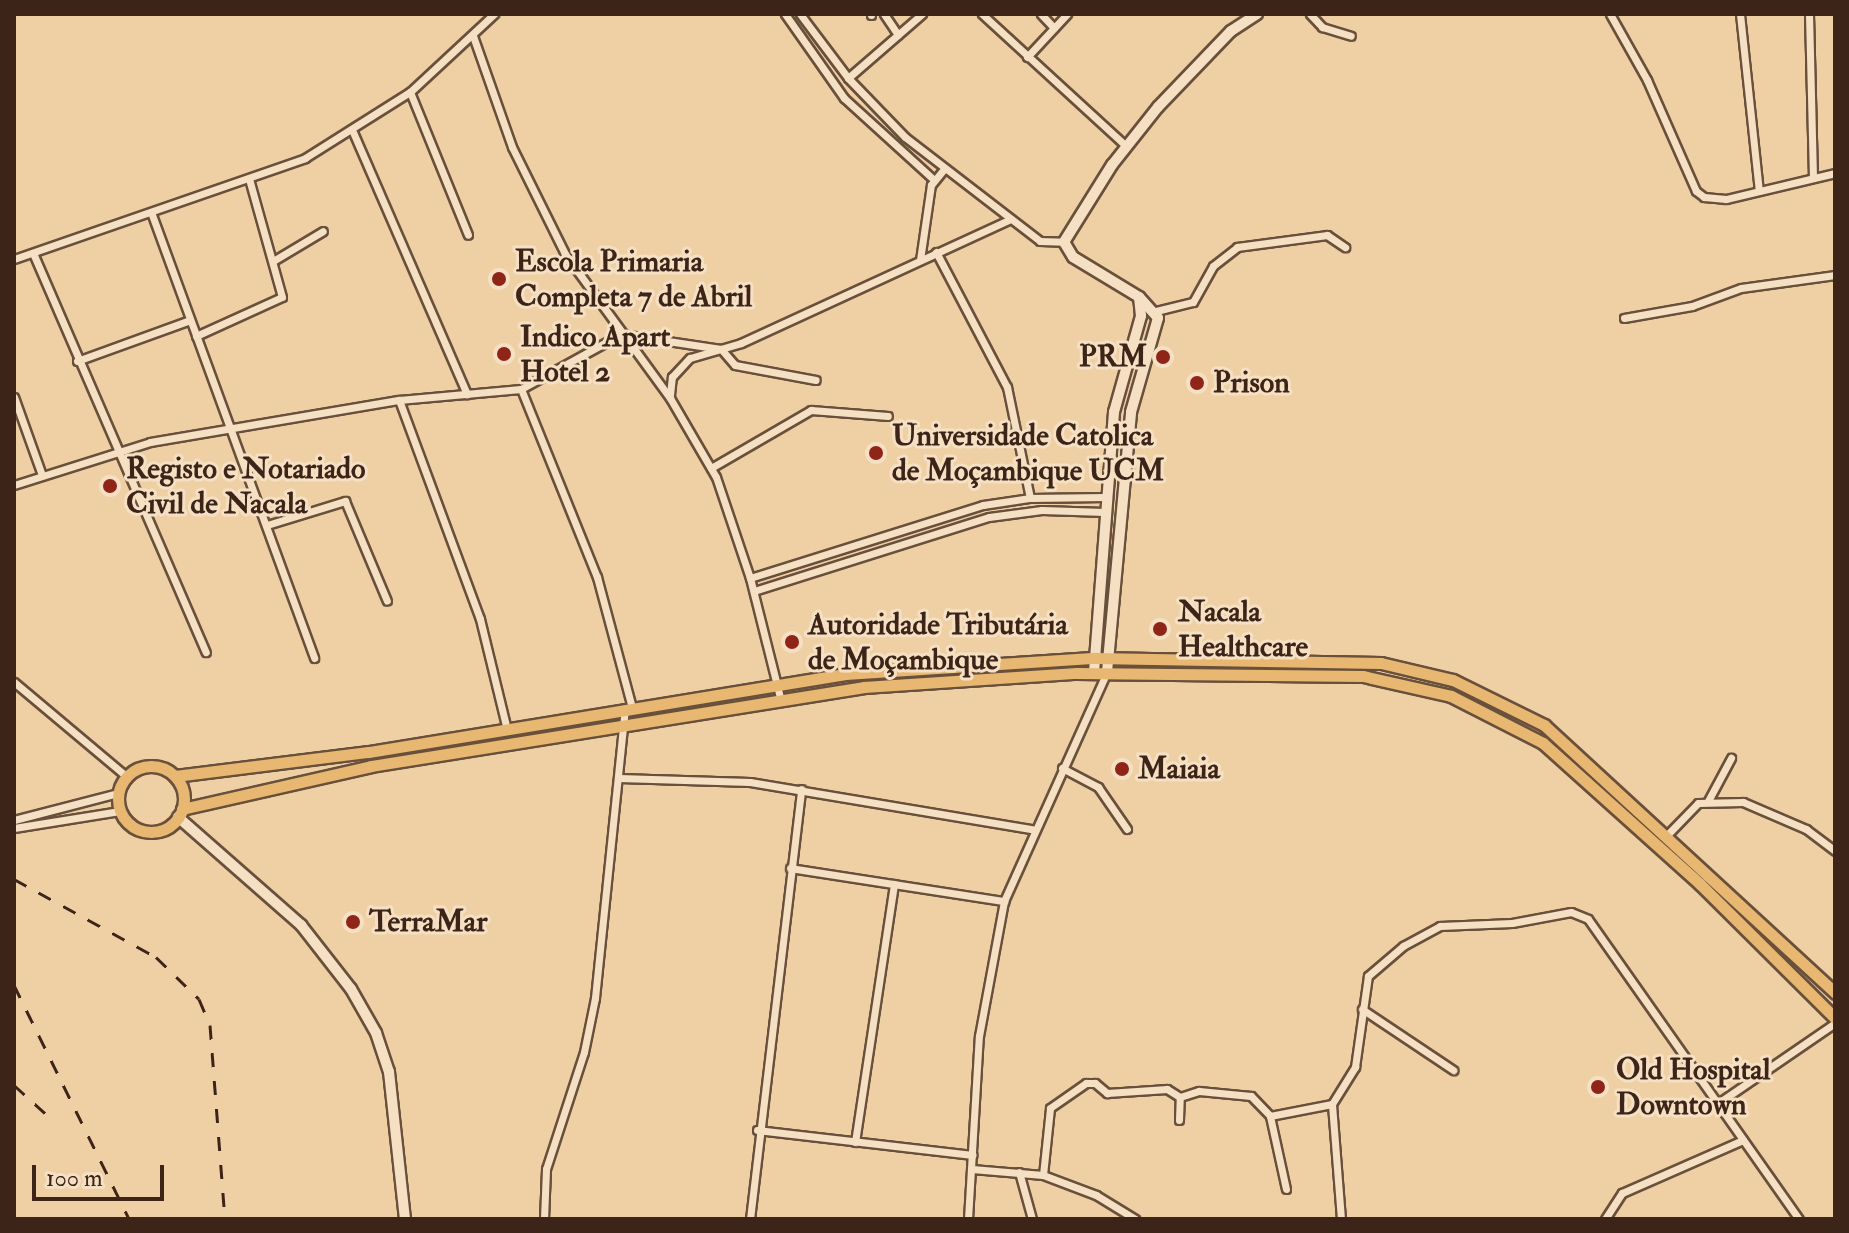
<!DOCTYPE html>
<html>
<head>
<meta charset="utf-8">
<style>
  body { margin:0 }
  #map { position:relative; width:1849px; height:1233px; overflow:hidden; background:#efcfa4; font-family:"IM FELL Double Pica",serif }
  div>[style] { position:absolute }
  .roads { filter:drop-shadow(2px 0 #69503b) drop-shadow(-2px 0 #69503b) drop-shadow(0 2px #69503b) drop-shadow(0 -2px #69503b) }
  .street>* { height:7px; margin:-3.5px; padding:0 3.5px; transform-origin:3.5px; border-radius:3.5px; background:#f5e0c4 }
  .secondary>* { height:10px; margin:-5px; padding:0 5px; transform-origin:5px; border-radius:5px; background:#f5e0c4 }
  .primary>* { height:11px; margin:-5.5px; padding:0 5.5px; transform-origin:5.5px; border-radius:5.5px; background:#e8b872 }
  .primary>.ring { margin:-5.5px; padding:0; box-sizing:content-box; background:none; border:11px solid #e8b872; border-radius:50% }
  .rail>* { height:3px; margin-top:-1.5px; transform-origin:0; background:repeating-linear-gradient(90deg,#3c2518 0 14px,transparent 0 28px) }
  .dots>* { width:22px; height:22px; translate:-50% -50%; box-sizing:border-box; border:4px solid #f5e0c4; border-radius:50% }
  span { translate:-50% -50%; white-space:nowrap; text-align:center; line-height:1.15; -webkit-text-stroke:6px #f5e0c4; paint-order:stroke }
  .poi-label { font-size:30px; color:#3c2518; font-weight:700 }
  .left { translate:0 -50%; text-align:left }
  .right { translate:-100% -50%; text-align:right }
  .frame { position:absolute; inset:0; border:16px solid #3c2518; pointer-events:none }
  .scale { position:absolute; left:32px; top:1165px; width:132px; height:36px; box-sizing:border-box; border:4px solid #3c2518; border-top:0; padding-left:10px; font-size:24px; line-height:28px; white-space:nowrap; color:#3c2518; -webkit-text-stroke:6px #f5e0c4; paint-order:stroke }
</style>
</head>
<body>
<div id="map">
  <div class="roads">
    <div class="street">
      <i style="left:785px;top:14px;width:103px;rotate:54.9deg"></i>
      <i style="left:844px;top:98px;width:120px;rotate:42.3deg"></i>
      <i style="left:800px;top:14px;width:80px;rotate:53.1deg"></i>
      <i style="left:848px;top:78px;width:82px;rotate:46deg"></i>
      <i style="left:905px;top:137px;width:170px;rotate:37.6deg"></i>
      <i style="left:1040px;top:241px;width:24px;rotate:2deg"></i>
      <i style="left:871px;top:14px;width:1px;rotate:90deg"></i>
      <i style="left:884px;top:14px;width:25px;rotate:56deg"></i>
      <i style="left:982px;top:14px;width:195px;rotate:42.5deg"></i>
      <i style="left:1041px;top:14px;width:19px;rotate:47deg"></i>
      <i style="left:1310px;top:14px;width:18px;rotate:47deg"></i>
      <i style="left:1322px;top:27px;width:30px;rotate:17deg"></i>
      <i style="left:1610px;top:14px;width:76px;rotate:60.7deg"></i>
      <i style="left:1647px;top:80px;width:121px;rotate:66.2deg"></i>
      <i style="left:1696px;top:191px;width:10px;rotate:37deg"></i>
      <i style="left:1704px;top:197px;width:22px;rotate:5deg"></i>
      <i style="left:1726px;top:199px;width:112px;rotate:-13.4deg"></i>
      <i style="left:1740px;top:14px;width:178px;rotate:83.9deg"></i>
      <i style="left:1809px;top:14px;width:163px;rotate:88.6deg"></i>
      <i style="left:473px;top:36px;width:118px;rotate:70.6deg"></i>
      <i style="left:512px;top:147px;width:119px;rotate:63.6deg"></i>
      <i style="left:565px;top:254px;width:178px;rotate:53.9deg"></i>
      <i style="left:670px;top:398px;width:91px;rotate:59.8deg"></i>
      <i style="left:716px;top:477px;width:107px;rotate:71.4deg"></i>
      <i style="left:750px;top:578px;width:123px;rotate:75.9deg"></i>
      <i style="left:1027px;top:57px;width:59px;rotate:-47.1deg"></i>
      <i style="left:848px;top:78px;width:98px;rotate:-40.9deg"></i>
      <i style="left:410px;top:92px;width:154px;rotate:67.9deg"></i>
      <i style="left:353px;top:132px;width:286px;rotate:66.5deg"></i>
      <i style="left:151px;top:212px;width:475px;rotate:69.9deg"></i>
      <i style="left:936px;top:252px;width:153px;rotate:62.3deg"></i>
      <i style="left:1007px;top:387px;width:113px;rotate:78.3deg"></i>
      <i style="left:33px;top:253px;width:435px;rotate:66.6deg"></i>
      <i style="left:14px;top:259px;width:308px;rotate:-19.1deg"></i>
      <i style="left:305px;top:158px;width:124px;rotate:-32.2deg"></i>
      <i style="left:410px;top:92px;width:115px;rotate:-42.9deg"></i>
      <i style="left:920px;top:260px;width:76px;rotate:-81.7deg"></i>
      <i style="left:931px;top:185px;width:21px;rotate:-51deg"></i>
      <i style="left:273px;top:261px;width:58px;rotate:-31deg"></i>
      <i style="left:1156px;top:311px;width:38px;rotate:-14deg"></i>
      <i style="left:1193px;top:302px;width:41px;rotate:-60.9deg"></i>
      <i style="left:1213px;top:266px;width:31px;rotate:-38deg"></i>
      <i style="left:1237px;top:247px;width:91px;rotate:-7.6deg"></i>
      <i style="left:1327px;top:235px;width:22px;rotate:34deg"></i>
      <i style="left:1624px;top:318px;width:69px;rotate:-10deg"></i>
      <i style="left:1692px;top:306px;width:52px;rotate:-20.2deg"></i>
      <i style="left:1741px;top:288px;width:95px;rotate:-7.9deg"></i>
      <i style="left:196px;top:336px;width:94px;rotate:-24.4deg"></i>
      <i style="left:282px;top:297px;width:123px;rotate:-105.6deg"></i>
      <i style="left:77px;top:361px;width:120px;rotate:-19.9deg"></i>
      <i style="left:521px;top:389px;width:203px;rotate:68deg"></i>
      <i style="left:597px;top:577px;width:136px;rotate:75deg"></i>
      <i style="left:670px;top:395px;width:18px;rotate:-84deg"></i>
      <i style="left:672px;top:377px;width:26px;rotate:-47deg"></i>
      <i style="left:690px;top:358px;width:53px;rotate:-16.4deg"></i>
      <i style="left:741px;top:343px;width:296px;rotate:-24.7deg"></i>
      <i style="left:14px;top:397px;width:83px;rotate:70.3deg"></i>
      <i style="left:399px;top:400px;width:233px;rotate:69.7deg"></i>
      <i style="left:480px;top:619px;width:114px;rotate:76.3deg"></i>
      <i style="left:711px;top:468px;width:116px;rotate:-30.1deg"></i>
      <i style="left:811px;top:410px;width:77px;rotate:4.5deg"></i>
      <i style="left:14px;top:485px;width:143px;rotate:-17.5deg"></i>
      <i style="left:150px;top:442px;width:253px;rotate:-9.6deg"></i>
      <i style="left:399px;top:400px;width:122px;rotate:-5.2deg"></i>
      <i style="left:521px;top:389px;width:114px;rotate:-28.8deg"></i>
      <i style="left:621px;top:334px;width:101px;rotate:8.5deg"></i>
      <i style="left:721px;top:349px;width:21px;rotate:49deg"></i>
      <i style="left:735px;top:365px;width:82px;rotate:10.5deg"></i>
      <i style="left:267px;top:525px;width:82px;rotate:-17.1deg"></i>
      <i style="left:345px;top:501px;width:108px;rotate:67.2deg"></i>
      <i style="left:750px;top:578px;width:244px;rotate:-17.4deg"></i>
      <i style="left:983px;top:505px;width:48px;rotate:-8.5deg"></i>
      <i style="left:1030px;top:498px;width:76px;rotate:-0.8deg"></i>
      <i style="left:754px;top:591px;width:246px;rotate:-17.5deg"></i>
      <i style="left:989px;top:517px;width:53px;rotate:-7.5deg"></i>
      <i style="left:1042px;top:510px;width:63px;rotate:1.8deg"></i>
      <i style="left:14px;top:682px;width:146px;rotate:40deg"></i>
      <i style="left:1062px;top:768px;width:41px;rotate:27.8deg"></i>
      <i style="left:1098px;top:787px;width:51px;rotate:55.4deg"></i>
      <i style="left:619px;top:778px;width:131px;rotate:1.7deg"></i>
      <i style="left:750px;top:782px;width:286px;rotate:9.5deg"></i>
      <i style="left:1708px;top:801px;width:49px;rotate:-61.9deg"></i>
      <i style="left:14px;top:820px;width:107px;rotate:-14.6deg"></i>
      <i style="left:14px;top:828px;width:107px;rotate:-9.1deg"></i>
      <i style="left:1668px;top:834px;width:43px;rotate:-45.9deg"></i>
      <i style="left:1698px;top:803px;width:45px;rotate:-1.3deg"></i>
      <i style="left:1743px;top:802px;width:69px;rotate:23.2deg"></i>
      <i style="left:1806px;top:829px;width:36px;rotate:37deg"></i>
      <i style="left:790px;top:868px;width:217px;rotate:8.8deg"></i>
      <i style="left:1362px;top:1009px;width:110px;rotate:33.8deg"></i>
      <i style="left:1717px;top:1104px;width:143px;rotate:-34.5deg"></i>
      <i style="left:1179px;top:1120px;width:23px;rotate:-88deg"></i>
      <i style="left:1180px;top:1097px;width:20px;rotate:-18deg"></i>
      <i style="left:1199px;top:1091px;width:52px;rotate:5.5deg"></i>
      <i style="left:1251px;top:1096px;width:28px;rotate:46deg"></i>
      <i style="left:757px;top:1130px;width:217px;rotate:6.6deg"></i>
      <i style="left:855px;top:1142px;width:261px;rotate:-81.4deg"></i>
      <i style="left:972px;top:1169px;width:71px;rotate:4.8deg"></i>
      <i style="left:1043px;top:1175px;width:57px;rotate:20.7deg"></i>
      <i style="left:1096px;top:1195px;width:46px;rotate:31.6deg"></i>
      <i style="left:1019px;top:1172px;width:49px;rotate:74.5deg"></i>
      <i style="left:1043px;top:1175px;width:67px;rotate:-84deg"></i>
      <i style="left:1050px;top:1108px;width:44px;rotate:-34.8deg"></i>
      <i style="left:1086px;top:1083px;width:9px"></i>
      <i style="left:1095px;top:1083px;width:16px;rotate:40deg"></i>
      <i style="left:1107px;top:1093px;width:60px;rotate:-3.8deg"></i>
      <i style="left:1167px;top:1089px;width:15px;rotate:32deg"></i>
      <i style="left:1286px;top:1189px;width:75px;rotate:-102.4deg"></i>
      <i style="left:1270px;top:1116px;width:63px;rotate:-11deg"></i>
      <i style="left:544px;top:1219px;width:50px;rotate:-87.7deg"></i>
      <i style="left:546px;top:1169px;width:123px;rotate:-72deg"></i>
      <i style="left:584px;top:1052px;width:55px;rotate:-78.5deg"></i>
      <i style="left:595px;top:998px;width:291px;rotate:-84.1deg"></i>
      <i style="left:750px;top:1219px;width:433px;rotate:-83.2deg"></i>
      <i style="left:968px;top:1219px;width:183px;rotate:-86.6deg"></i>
      <i style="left:979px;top:1036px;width:137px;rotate:-79.5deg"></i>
      <i style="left:1004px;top:901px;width:251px;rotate:-65.8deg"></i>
      <i style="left:1341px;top:1219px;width:115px;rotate:-94.5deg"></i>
      <i style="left:1332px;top:1104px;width:44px;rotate:-58.1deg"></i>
      <i style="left:1355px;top:1067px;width:92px;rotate:-81.9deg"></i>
      <i style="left:1368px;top:976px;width:46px;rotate:-40.6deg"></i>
      <i style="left:1403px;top:946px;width:42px;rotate:-28.4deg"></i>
      <i style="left:1440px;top:926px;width:72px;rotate:-2.4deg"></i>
      <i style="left:1512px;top:923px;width:60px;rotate:-10.6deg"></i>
      <i style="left:1571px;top:912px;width:18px;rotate:22deg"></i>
      <i style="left:1588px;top:919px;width:367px;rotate:54.9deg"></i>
      <i style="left:1605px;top:1219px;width:31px;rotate:-57deg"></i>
      <i style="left:1622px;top:1193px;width:132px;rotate:-23.7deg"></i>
    </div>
    <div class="secondary">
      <i style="left:1094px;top:672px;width:261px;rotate:-85.6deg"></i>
      <i style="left:1114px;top:412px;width:100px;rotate:-74.3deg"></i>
      <i style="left:1141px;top:316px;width:19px;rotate:-96deg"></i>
      <i style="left:1107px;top:672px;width:261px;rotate:-84.7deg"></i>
      <i style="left:1131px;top:412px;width:98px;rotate:-74deg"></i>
      <i style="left:1158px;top:318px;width:28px;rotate:-132deg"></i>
      <i style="left:1139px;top:297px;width:77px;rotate:-148.8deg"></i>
      <i style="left:1073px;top:257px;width:17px;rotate:-121deg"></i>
      <i style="left:1064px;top:242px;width:91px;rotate:-58.1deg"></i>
      <i style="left:1112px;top:165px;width:74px;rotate:-51.6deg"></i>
      <i style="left:1158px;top:107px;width:105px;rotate:-46.2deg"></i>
      <i style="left:1231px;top:31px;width:31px;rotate:-33deg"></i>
      <i style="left:178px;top:817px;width:164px;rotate:41.3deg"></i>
      <i style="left:301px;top:925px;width:81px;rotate:52deg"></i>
      <i style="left:351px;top:989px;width:51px;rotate:60.4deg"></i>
      <i style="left:376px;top:1033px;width:41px;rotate:71.6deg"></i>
      <i style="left:389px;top:1072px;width:148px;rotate:83.8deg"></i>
    </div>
    <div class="primary">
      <i class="ring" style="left:118px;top:766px;width:55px;height:55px"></i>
      <i style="left:175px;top:776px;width:195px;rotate:-7.1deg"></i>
      <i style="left:369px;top:752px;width:482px;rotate:-9.3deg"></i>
      <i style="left:845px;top:674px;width:251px;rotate:-3.7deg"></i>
      <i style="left:1095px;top:658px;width:286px;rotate:1deg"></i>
      <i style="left:1381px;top:663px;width:74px;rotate:13.3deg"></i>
      <i style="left:1453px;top:680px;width:102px;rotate:26.3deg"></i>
      <i style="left:1544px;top:725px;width:396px;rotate:42.6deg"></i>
      <i style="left:182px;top:809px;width:194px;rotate:-12.8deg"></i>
      <i style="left:371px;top:766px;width:499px;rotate:-9.1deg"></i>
      <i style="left:864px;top:687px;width:213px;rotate:-3.8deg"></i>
      <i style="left:1077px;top:673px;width:286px;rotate:0.6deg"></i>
      <i style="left:1363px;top:676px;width:90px;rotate:12.8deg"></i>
      <i style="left:1451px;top:696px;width:103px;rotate:27.1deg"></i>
      <i style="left:1543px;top:743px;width:211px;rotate:41.9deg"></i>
      <i style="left:1700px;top:884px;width:190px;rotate:44.8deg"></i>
    </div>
  </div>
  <div class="rail">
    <i style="left:14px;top:879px;width:162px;rotate:28.8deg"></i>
    <i style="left:156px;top:957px;width:60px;rotate:44.3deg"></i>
    <i style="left:199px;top:999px;width:28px;rotate:67deg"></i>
    <i style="left:210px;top:1025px;width:195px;rotate:85.6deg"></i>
    <i style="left:14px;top:985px;width:261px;rotate:63.8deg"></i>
    <i style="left:14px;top:1085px;width:43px;rotate:42.2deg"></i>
  </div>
  <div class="dots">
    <i style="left:499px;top:279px;background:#8f2418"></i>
    <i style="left:504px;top:354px;background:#8f2418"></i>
    <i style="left:1163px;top:357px;background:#8f2418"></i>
    <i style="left:1197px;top:383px;background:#8f2418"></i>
    <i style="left:876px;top:453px;background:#8f2418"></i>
    <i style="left:110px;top:486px;background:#8f2418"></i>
    <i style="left:1160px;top:629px;background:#8f2418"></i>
    <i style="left:792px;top:642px;background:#8f2418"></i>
    <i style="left:1122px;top:769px;background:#8f2418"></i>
    <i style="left:353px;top:922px;background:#8f2418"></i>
    <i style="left:1598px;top:1087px;background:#8f2418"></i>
  </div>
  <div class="poi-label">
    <span class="left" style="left:515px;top:279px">Escola Primaria<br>Completa 7 de Abril</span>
    <span class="left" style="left:520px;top:354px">Indico Apart<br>Hotel 2</span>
    <span class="right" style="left:1147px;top:357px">PRM</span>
    <span class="left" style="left:1213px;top:383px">Prison</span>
    <span class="left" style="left:892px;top:453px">Universidade Catolica<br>de Moçambique UCM</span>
    <span class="left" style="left:126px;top:486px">Registo e Notariado<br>Civil de Nacala</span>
    <span class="left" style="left:1178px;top:629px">Nacala<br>Healthcare</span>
    <span class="left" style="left:808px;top:642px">Autoridade Tributária<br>de Moçambique</span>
    <span class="left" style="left:1138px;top:769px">Maiaia</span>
    <span class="left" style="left:369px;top:922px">TerraMar</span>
    <span class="left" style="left:1616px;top:1087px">Old Hospital<br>Downtown</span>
  </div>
  <div class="frame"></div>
  <div class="scale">100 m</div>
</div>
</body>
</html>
